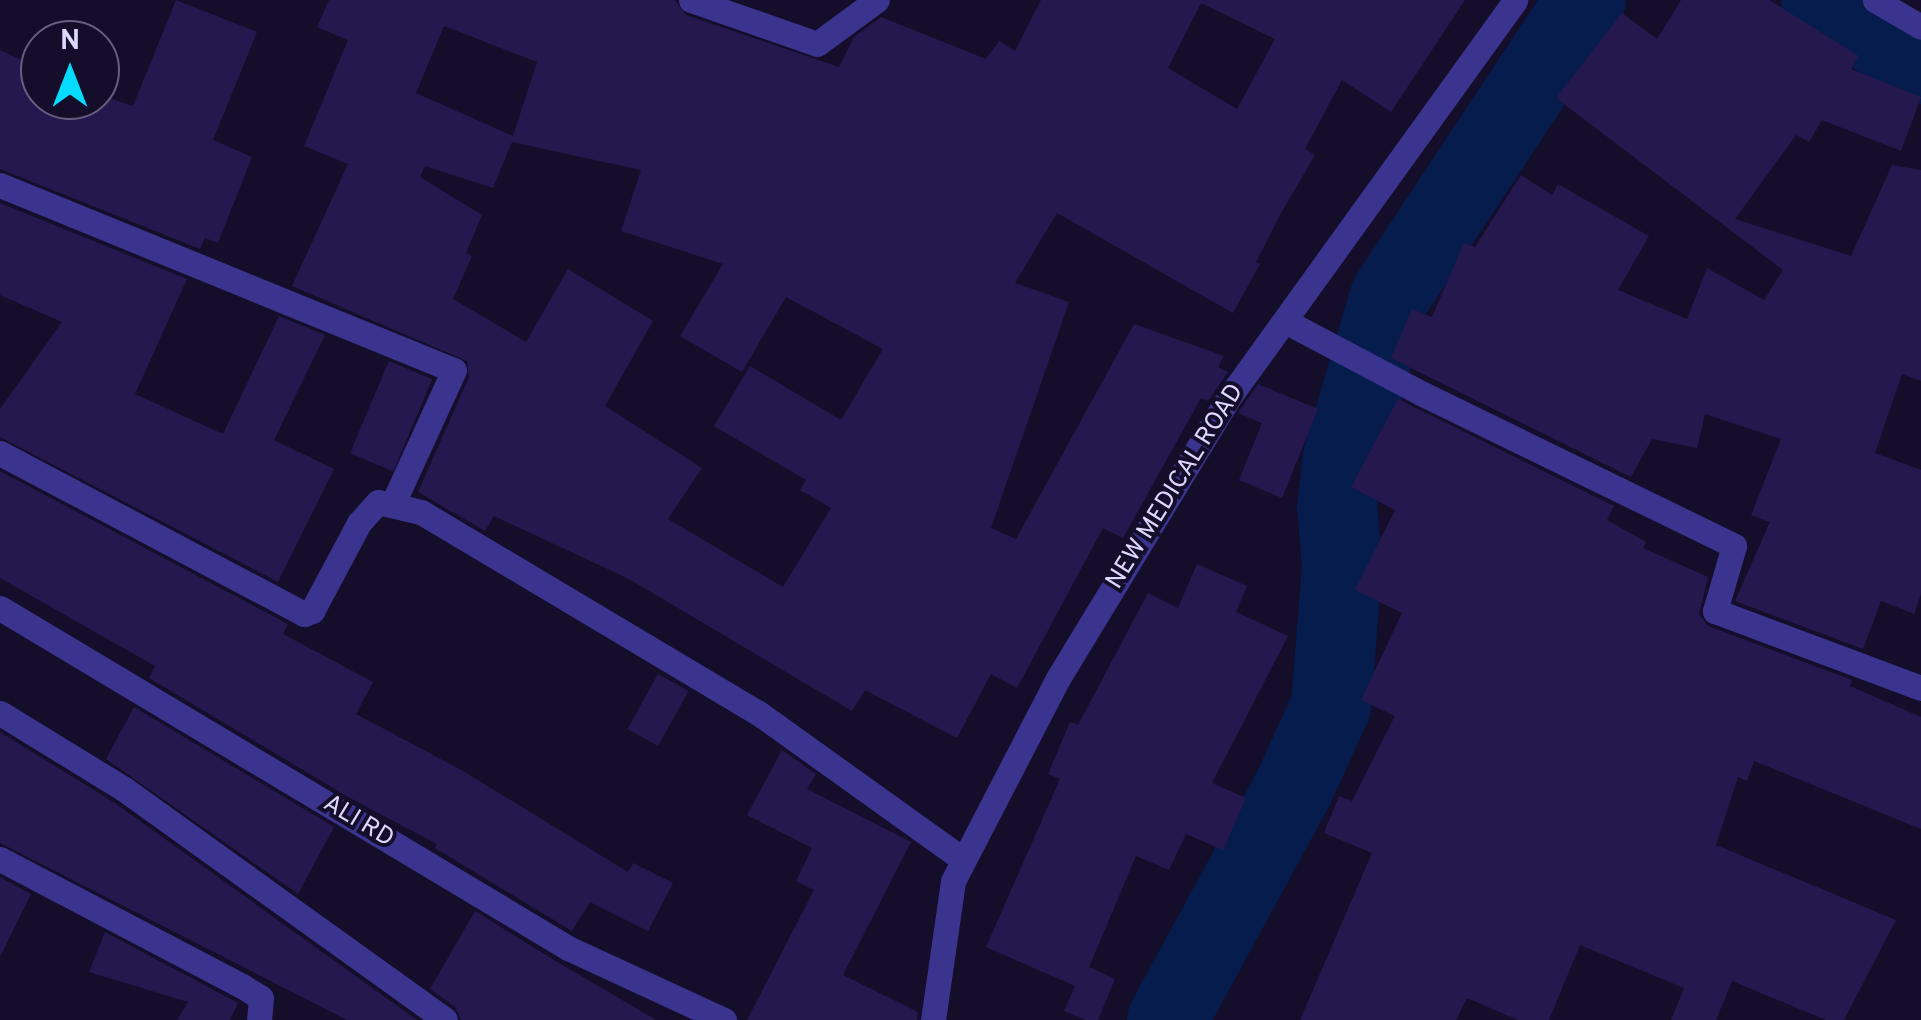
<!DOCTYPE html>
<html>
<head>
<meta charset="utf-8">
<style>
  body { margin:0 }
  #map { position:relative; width:1921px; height:1020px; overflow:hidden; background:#140e2b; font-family:Overpass,sans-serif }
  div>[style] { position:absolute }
  .river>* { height:80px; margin:-40px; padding:0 40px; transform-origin:40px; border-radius:40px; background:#051c4d }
  .building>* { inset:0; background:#25184e; transform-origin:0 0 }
  .minor>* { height:25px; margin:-12.5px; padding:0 12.5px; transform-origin:12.5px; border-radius:12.5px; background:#3b348f }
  span { translate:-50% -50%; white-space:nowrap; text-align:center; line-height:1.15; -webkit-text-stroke:8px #140e2b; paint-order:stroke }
  .street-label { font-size:25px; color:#ded8ff }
  .north { position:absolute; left:20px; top:20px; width:100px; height:100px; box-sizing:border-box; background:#140e2b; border:2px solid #655f80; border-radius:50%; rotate:0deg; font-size:28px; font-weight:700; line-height:40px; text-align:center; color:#ded8ff }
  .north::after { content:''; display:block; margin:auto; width:35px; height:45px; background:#04dcff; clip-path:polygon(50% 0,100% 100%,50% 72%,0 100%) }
</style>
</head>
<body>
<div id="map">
  <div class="river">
    <i style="left:1821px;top:0;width:119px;rotate:32.6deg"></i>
    <i style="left:1167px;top:1020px;width:265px;rotate:-61.4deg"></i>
    <i style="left:1294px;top:787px;width:89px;rotate:-65.4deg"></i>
    <i style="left:1331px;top:706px;width:141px;rotate:-85.5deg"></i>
    <i style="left:1342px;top:565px;width:59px;rotate:-94.8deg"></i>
    <i style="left:1337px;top:506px;width:49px;rotate:-83deg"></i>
    <i style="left:1343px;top:457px;width:168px;rotate:-73.7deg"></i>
    <i style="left:1390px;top:296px;width:355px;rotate:-56.5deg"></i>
  </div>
  <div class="building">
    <i style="clip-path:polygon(176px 0,257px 32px,213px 140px,252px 157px,218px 243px,205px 238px,200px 249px,0 169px,0 50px,40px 68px,40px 100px,100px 100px,100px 95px,133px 106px)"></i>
    <i style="clip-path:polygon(evenodd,329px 0,675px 0,686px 15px,839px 67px,854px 37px,881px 17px,986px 59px,999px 41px,1015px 51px,1041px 0,1465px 0,1391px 112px,1342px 80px,1305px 149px,1315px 155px,1280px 215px,1256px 262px,1260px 264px,1233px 313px,1057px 213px,1015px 283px,1069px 302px,991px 528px,1016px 539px,1134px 324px,1224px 356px,1218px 367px,1228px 372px,1208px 401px,1201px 398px,1123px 538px,1103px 528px,1017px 688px,991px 674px,957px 738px,865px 690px,852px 711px,629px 579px,494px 516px,485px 531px,418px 492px,469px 377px,467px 361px,292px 286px,348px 164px,304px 146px,348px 40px,317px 27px,329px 0,1201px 3px,1275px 39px,1237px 109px,1168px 68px,1201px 3px,329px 0,444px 26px,537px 62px,513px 136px,416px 93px,444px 26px,329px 0,512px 142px,641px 170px,621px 231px,723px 264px,680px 336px,742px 372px,786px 297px,883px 349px,841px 420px,750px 366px,714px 426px,806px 480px,800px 490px,831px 508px,783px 587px,668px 519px,702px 468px,605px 406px,653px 321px,568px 269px,526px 342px,453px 299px,472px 256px,466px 253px,482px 215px,420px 177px,425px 166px,493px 188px,512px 142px)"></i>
    <i style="clip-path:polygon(1681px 0,1769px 0,1859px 56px,1851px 69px,1921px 97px,1901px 151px,1822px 120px,1809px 142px,1796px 135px,1735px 219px,1851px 256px,1892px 165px,1921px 170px,1921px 381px,1902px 374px,1875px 453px,1921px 470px,1921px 594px,1914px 614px,1881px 601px,1863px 649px,1735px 601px,1770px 522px,1751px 515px,1781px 439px,1705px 414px,1697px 448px,1652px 439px,1631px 477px,1391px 358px,1412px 309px,1432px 317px,1464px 243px,1475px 247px,1521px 175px,1552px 195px,1558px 184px,1649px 236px,1618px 290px,1687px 319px,1707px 268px,1764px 300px,1783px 270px,1556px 98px,1622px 13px,1657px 39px)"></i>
    <i style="clip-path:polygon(0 203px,187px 279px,135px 394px,223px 434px,279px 316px,325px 335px,274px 440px,334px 469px,278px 582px,0 437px,0 409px,62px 322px,0 295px)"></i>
    <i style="left:389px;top:361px;width:47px;height:100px;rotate:23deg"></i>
    <i style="clip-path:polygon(1258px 384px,1318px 409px,1282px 498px,1239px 480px,1262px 423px,1238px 413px)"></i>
    <i style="clip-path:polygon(1398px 399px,1614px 506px,1607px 520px,1646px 542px,1643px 548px,1708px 577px,1699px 614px,1708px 626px,1852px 680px,1850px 686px,1921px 717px,1921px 829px,1754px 761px,1747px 781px,1738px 777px,1716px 845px,1896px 920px,1844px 1020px,1826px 1020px,1732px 981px,1716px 1020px,1671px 1020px,1684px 988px,1580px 945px,1549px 1020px,1518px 1020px,1467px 998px,1456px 1020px,1300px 1020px,1372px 853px,1324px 833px,1339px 796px,1352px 801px,1395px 716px,1361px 700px,1402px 613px,1355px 590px,1395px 510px,1351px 487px)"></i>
    <i style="clip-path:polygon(0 471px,288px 624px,283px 634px,373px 682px,356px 714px,463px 771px,628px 872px,633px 863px,673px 883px,648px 931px,590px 902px,572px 931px,435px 848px,437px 844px,350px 798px,149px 678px,155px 666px,0 578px)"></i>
    <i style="clip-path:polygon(1197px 564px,1247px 586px,1236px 612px,1288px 636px,1212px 783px,1246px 798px,1223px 850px,1186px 834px,1169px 870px,1136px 856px,1089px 967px,1115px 979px,1098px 1020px,1086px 1020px,1064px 1011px,1075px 986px,986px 947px,1060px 779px,1048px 774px,1070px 722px,1078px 725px,1148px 593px,1178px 608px)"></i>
    <i style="left:658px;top:674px;width:35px;height:63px;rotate:29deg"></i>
    <i style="clip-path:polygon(134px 707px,334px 827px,298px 894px,106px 759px)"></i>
    <i style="clip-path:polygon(0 732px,115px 803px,417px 1020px,347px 1020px,0 843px)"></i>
    <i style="clip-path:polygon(782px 750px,816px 774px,807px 789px,911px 842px,843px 975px,918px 1012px,917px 1020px,747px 1020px,814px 890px,796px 881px,812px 848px,747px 815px)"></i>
    <i style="clip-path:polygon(0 877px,31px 894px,0 957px)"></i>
    <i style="clip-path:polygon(475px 911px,554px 960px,656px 1020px,461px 1020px,455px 1007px,430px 989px)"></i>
    <i style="clip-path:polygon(105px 932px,238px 1003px,230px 1020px,177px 1020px,188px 1002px,89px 972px)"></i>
  </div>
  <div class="minor">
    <i style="left:691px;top:0;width:133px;rotate:19.2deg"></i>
    <i style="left:817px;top:44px;width:74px;rotate:-36.3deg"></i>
    <i style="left:1875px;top:0;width:53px;rotate:30.4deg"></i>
    <i style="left:0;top:185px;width:490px;rotate:22.2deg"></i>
    <i style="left:454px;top:370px;width:146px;rotate:114.6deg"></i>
    <i style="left:1285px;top:321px;width:158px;rotate:27.9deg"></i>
    <i style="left:1425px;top:395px;width:344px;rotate:26deg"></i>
    <i style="left:1734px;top:546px;width:68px;rotate:106.3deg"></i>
    <i style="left:1715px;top:611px;width:220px;rotate:20.5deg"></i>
    <i style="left:0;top:453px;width:344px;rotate:27.9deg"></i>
    <i style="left:304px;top:614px;width:9px;rotate:-21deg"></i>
    <i style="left:312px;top:611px;width:100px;rotate:-61.9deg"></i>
    <i style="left:359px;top:523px;width:28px;rotate:-48deg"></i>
    <i style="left:378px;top:502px;width:44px;rotate:13.1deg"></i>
    <i style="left:421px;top:512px;width:391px;rotate:30.8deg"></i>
    <i style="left:757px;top:712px;width:254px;rotate:35.6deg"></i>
    <i style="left:0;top:608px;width:662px;rotate:30.9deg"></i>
    <i style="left:568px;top:948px;width:172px;rotate:24.8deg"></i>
    <i style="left:0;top:713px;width:145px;rotate:31.5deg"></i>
    <i style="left:124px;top:789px;width:395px;rotate:35.7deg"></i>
    <i style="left:0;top:859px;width:273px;rotate:27.7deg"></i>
    <i style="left:242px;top:986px;width:22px;rotate:32deg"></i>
    <i style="left:261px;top:998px;width:22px;rotate:95deg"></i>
    <i style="left:933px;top:1020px;width:140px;rotate:-81.8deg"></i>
    <i style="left:953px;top:881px;width:226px;rotate:-62.6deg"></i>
    <i style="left:1057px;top:680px;width:328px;rotate:-58.7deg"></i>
    <i style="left:1227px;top:400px;width:493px;rotate:-54.2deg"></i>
  </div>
  <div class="street-label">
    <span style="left:1176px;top:487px;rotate:-58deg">NEW MEDICAL ROAD</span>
    <span style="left:358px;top:822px;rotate:31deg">ALI RD</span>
  </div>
  <div class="north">N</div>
</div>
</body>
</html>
